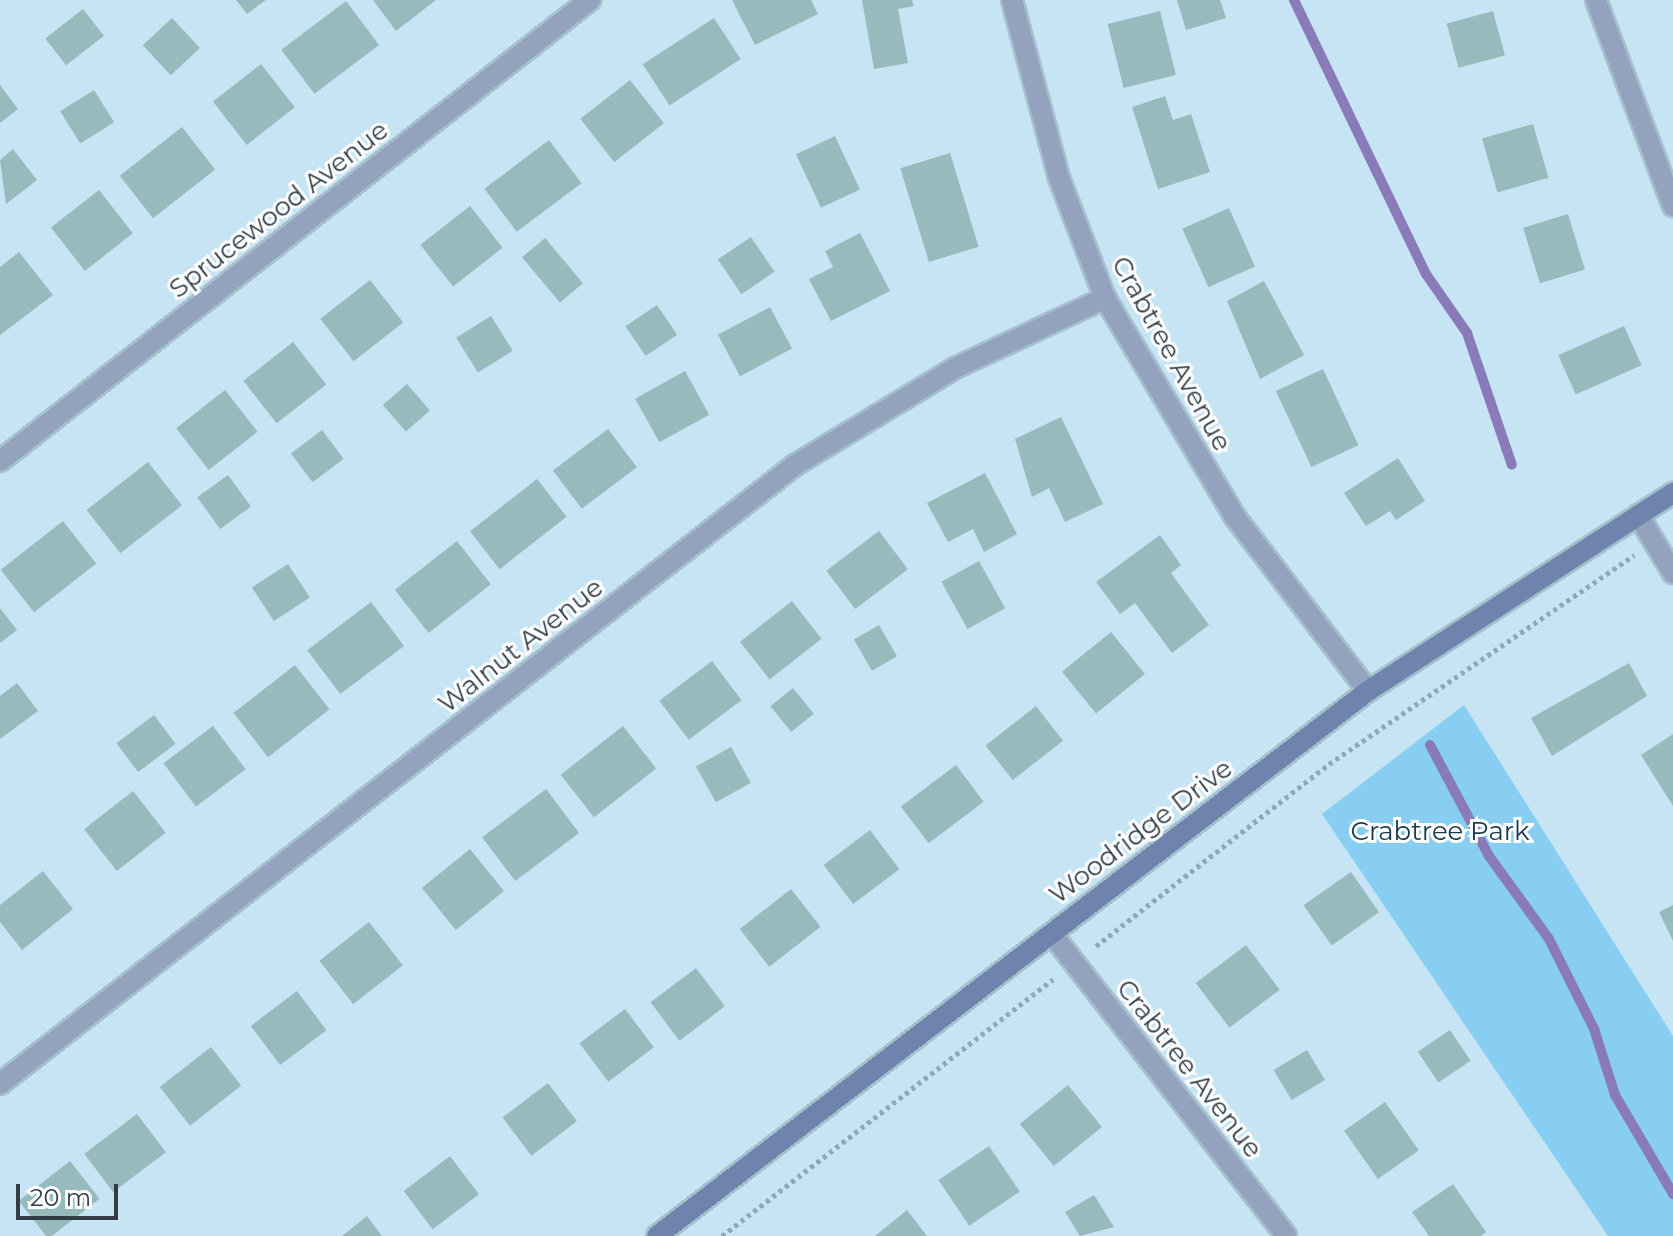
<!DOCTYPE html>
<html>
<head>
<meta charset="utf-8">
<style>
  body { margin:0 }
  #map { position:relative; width:1673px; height:1236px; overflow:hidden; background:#c6e4f4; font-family:Montserrat,sans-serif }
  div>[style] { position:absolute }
  .green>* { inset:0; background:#88cef2 }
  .stream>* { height:10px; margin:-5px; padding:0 5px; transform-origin:5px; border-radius:5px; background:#897aba }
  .building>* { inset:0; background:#97bbbd; transform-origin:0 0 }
  .path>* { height:5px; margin-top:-2.5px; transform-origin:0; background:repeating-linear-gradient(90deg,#90a8b4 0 4px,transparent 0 8px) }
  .roads { filter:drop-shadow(2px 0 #a5bfcd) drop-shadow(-2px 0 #a5bfcd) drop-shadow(0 2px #a5bfcd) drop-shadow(0 -2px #a5bfcd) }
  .street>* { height:20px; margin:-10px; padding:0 10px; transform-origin:10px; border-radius:10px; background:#93a2bd }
  .secondary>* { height:20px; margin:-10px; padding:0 10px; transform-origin:10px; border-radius:10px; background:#6f84ac }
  span { translate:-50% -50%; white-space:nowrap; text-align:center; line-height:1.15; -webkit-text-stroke:6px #fff; paint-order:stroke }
  .street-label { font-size:26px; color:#313d44 }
  .park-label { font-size:26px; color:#183c4d }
  .scale { position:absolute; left:16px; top:1184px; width:102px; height:36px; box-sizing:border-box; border:4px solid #313d44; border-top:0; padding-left:10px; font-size:24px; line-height:28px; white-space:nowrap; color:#313d44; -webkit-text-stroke:6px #fff; paint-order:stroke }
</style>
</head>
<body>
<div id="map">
  <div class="green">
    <i style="clip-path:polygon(1464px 705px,1673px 1036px,1673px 1236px,1608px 1236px,1322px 814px)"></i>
  </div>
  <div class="stream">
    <i style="left:1294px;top:0;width:304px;rotate:64.3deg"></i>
    <i style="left:1426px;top:274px;width:72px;rotate:55.2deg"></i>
    <i style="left:1467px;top:333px;width:139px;rotate:71.2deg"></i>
    <i style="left:1430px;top:745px;width:126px;rotate:62deg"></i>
    <i style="left:1489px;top:856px;width:102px;rotate:54.1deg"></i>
    <i style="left:1549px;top:939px;width:101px;rotate:63.4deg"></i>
    <i style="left:1594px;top:1029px;width:69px;rotate:72.3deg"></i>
    <i style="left:1615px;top:1095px;width:115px;rotate:59.6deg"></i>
  </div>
  <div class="building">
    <i style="clip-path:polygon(236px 0,266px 0,247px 14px)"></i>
    <i style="clip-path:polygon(373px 0,436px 0,396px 31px)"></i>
    <i style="clip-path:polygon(732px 0,811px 0,818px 14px,755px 45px)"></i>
    <i style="clip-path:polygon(862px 0,912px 0,914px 6px,898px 9px,908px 63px,874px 69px)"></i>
    <i style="clip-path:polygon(1177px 0,1220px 0,1226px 18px,1186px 30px)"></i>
    <i style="left:346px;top:1px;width:55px;height:81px;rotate:53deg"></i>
    <i style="left:83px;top:9px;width:34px;height:48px;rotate:52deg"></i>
    <i style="left:1160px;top:11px;width:66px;height:54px;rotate:76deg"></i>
    <i style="left:1493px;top:11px;width:46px;height:48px;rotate:75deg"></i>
    <i style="left:172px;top:18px;width:41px;height:40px;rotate:47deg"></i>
    <i style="left:714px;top:18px;width:49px;height:85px;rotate:57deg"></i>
    <i style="left:261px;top:64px;width:55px;height:61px;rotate:52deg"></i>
    <i style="left:630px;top:80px;width:55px;height:63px;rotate:52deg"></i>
    <i style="clip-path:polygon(0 85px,18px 109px,0 123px)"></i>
    <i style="left:94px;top:90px;width:38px;height:40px;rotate:58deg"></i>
    <i style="clip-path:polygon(1165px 96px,1173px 120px,1191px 114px,1210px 172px,1158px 189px,1132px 107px)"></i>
    <i style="left:1533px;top:124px;width:56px;height:53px;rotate:74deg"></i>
    <i style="left:182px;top:127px;width:54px;height:79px;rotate:52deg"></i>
    <i style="left:835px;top:136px;width:59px;height:43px;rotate:65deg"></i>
    <i style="left:549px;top:140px;width:54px;height:81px;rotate:53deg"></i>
    <i style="clip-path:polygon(13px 149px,37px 180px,6px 204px,0 160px)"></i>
    <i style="left:950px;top:153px;width:98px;height:52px;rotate:73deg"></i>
    <i style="left:99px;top:190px;width:55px;height:61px;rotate:52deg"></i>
    <i style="left:470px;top:206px;width:53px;height:63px;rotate:52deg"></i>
    <i style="left:1229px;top:208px;width:64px;height:51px;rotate:66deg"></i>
    <i style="left:1568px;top:214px;width:58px;height:47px;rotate:73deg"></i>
    <i style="clip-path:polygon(860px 233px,890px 291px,831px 321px,809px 279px,833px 267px,825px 251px)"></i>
    <i style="left:751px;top:237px;width:42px;height:40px;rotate:56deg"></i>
    <i style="left:545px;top:238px;width:59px;height:30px;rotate:50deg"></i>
    <i style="clip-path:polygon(19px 252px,53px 295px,0 335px,0 267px)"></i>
    <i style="left:370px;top:280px;width:54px;height:63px;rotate:52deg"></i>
    <i style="clip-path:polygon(1264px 281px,1304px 355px,1260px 379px,1227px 301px)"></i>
    <i style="left:657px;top:305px;width:36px;height:38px;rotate:56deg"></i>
    <i style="left:770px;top:307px;width:47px;height:59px;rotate:62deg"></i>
    <i style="left:491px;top:316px;width:41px;height:41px;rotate:58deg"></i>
    <i style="left:1624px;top:326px;width:43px;height:72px;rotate:66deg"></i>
    <i style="left:293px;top:342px;width:54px;height:63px;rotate:52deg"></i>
    <i style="left:1323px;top:369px;width:84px;height:52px;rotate:65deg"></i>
    <i style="left:685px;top:371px;width:50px;height:57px;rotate:61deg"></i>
    <i style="left:407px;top:384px;width:35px;height:32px;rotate:49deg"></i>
    <i style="left:225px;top:390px;width:53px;height:62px;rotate:52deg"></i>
    <i style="clip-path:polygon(1061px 417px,1103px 504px,1065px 522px,1049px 488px,1032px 497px,1015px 439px)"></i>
    <i style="left:608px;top:429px;width:48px;height:69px;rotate:53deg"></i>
    <i style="left:322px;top:430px;width:36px;height:39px;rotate:53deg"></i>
    <i style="clip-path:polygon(1398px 458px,1425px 501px,1396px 520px,1390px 511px,1366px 526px,1344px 493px)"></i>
    <i style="left:148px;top:462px;width:55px;height:78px;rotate:52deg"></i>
    <i style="clip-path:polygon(985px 473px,1017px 534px,984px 552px,973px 529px,948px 542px,927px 503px)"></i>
    <i style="left:228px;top:475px;width:39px;height:38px;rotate:54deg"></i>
    <i style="left:537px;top:479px;width:48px;height:85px;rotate:52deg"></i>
    <i style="left:63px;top:521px;width:54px;height:79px;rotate:52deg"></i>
    <i style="left:879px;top:531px;width:48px;height:66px;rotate:53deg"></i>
    <i style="clip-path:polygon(1160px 535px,1181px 565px,1171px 573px,1209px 625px,1172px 653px,1135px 603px,1120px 614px,1096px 582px)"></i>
    <i style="left:457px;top:541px;width:55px;height:79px;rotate:52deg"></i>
    <i style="left:979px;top:561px;width:54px;height:43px;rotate:61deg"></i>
    <i style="left:288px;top:564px;width:40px;height:43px;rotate:57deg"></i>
    <i style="left:792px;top:601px;width:48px;height:66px;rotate:52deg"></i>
    <i style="left:371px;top:602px;width:55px;height:80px;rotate:53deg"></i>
    <i style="clip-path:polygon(0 608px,17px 630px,0 643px)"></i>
    <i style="left:879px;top:625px;width:36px;height:29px;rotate:60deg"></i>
    <i style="left:1111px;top:632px;width:54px;height:63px;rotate:51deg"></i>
    <i style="left:712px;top:661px;width:49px;height:66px;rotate:53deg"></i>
    <i style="clip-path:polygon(1629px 663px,1647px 696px,1552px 756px,1531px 718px)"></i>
    <i style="left:295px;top:665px;width:56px;height:78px;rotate:52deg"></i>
    <i style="clip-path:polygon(17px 683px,38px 711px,0 739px,0 696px)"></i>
    <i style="left:793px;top:688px;width:33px;height:29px;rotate:51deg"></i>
    <i style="left:1036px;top:706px;width:44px;height:64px;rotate:52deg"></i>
    <i style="left:154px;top:715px;width:36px;height:47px;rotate:53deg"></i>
    <i style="left:213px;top:726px;width:54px;height:62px;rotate:53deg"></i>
    <i style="left:623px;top:726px;width:54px;height:79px;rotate:52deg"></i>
    <i style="clip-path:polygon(1673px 734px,1673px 806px,1641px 755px)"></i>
    <i style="left:731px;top:747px;width:41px;height:40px;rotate:61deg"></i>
    <i style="left:956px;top:765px;width:46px;height:69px;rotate:53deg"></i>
    <i style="left:546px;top:789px;width:55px;height:80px;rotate:53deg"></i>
    <i style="left:133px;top:791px;width:53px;height:62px;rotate:52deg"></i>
    <i style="left:870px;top:830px;width:49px;height:58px;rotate:53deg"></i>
    <i style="left:470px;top:849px;width:54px;height:62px;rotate:51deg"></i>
    <i style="clip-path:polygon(43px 871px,73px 909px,22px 950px,0 922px,0 905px)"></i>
    <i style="left:1351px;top:872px;width:49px;height:58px;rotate:55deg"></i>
    <i style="left:791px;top:889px;width:48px;height:65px;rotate:52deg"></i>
    <i style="clip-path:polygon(1673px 905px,1673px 941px,1659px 912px)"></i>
    <i style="left:369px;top:922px;width:55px;height:63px;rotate:52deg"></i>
    <i style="left:1246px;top:945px;width:56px;height:63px;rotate:53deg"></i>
    <i style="left:696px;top:968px;width:48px;height:57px;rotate:53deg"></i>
    <i style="left:297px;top:991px;width:49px;height:58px;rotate:53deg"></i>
    <i style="left:625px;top:1009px;width:48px;height:57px;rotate:53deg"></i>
    <i style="left:1450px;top:1030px;width:37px;height:39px;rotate:56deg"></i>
    <i style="left:211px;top:1047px;width:49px;height:65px;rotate:52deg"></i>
    <i style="left:1307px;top:1050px;width:35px;height:39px;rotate:59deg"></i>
    <i style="left:548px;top:1083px;width:48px;height:57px;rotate:53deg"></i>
    <i style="left:1068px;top:1085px;width:54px;height:62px;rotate:51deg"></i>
    <i style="left:1385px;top:1102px;width:59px;height:50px;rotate:55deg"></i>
    <i style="left:137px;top:1114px;width:48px;height:66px;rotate:53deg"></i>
    <i style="left:989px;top:1146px;width:55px;height:61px;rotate:56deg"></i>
    <i style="left:450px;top:1156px;width:48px;height:58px;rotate:53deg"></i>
    <i style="left:70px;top:1161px;width:48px;height:65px;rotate:52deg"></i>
    <i style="clip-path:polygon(1453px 1184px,1486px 1232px,1481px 1236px,1429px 1236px,1412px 1212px)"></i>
    <i style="clip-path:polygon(1094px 1195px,1114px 1227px,1080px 1236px,1065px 1212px)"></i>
    <i style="clip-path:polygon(907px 1210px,927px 1236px,875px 1236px)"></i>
    <i style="clip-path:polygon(367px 1216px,382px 1236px,342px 1236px)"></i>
  </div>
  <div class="path">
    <i style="left:1096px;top:946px;width:296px;rotate:-38deg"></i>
    <i style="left:1329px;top:764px;width:370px;rotate:-34.4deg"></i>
    <i style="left:722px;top:1236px;width:419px;rotate:-37.8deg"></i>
  </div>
  <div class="roads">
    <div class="street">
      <i style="left:1012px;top:0;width:184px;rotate:75.2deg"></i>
      <i style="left:1059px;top:178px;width:129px;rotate:69deg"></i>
      <i style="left:1105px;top:298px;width:255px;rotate:59.3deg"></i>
      <i style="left:1235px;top:517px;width:219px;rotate:52.6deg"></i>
      <i style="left:1596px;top:0;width:220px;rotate:69.5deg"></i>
      <i style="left:0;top:461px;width:749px;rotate:-38deg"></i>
      <i style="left:1638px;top:515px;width:68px;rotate:58.9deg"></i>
      <i style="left:1052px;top:934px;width:382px;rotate:52.2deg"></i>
      <i style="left:0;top:1084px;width:1008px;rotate:-37.9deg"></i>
      <i style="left:795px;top:465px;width:187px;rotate:-31.2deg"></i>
      <i style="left:955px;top:368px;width:166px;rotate:-25deg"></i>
    </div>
    <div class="secondary">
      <i style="left:657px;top:1236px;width:896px;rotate:-37.47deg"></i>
      <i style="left:1368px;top:691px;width:364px;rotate:-33deg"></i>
    </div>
  </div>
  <div class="street-label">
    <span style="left:279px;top:210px;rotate:-38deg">Sprucewood Avenue</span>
    <span style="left:1171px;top:354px;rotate:61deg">Crabtree Avenue</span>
    <span style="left:521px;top:646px;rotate:-38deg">Walnut Avenue</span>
    <span style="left:1141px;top:832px;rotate:-37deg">Woodridge Drive</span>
    <span style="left:1189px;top:1069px;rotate:52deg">Crabtree Avenue</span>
  </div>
  <div class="park-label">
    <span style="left:1440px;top:832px">Crabtree Park</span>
  </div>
  <div class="scale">20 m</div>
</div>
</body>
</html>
